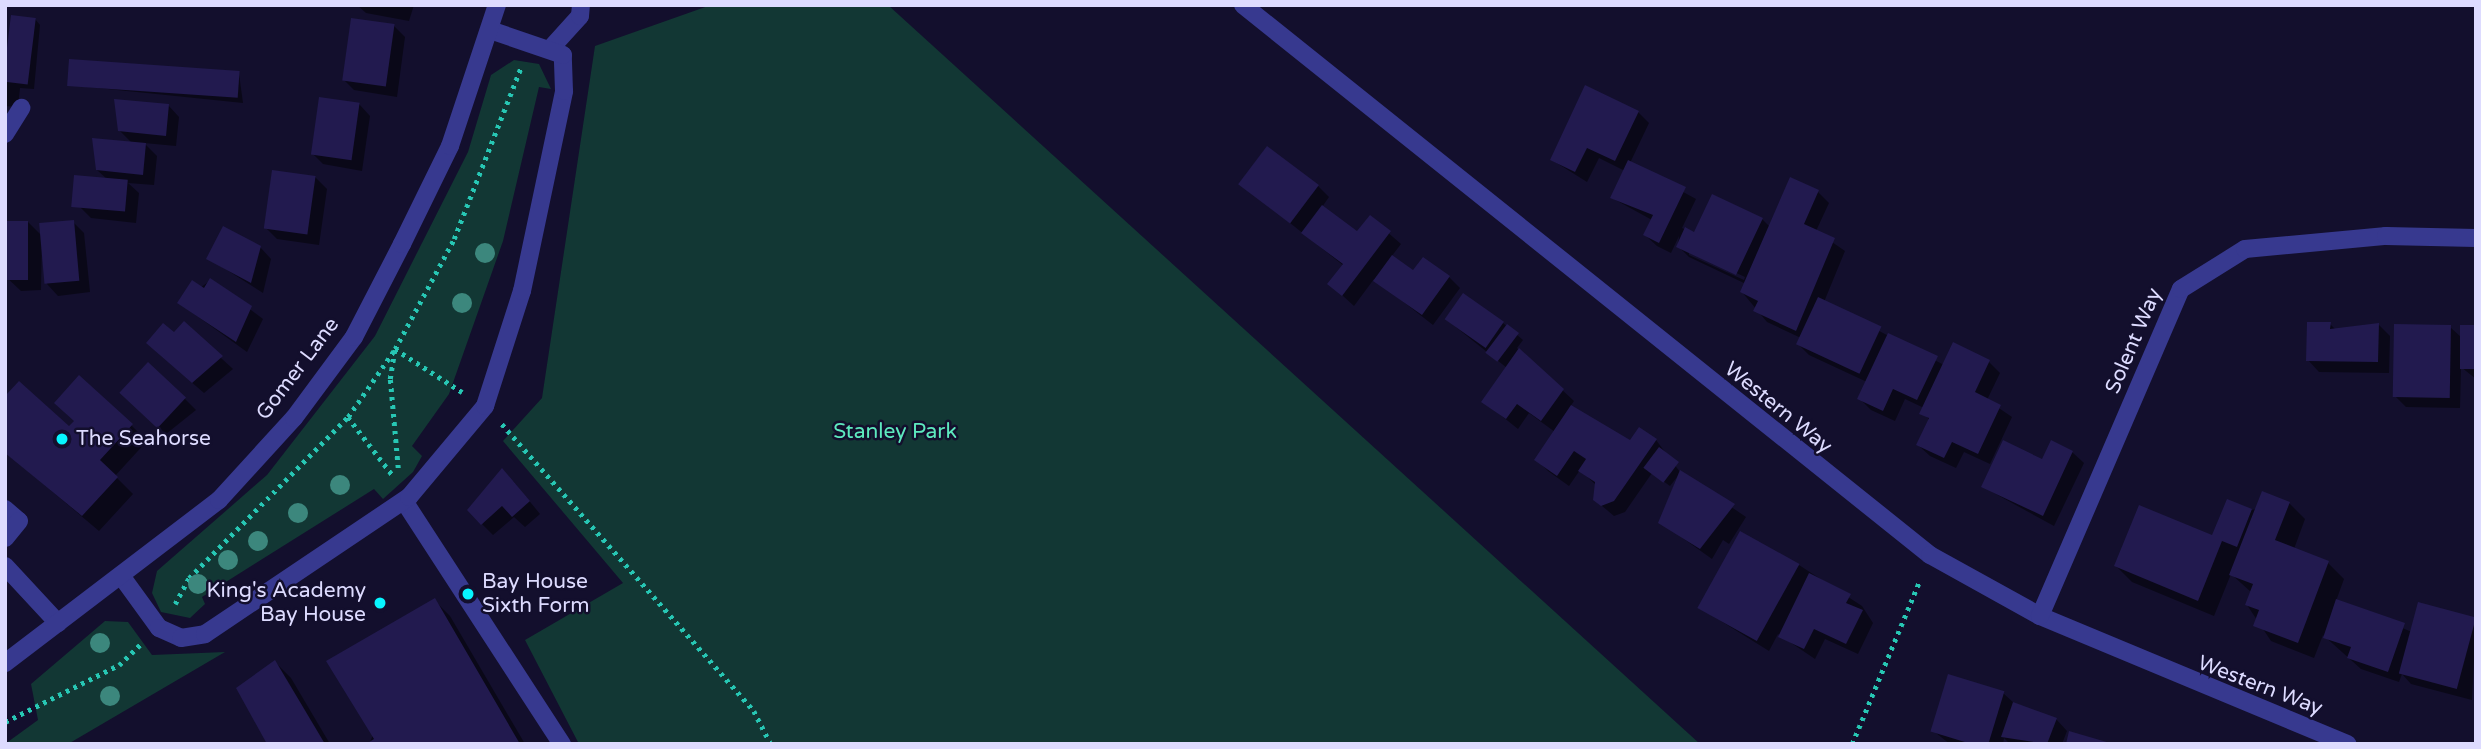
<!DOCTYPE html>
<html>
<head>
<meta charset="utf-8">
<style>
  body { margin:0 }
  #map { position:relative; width:2481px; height:749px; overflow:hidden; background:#130f2d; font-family:"Varela Round",sans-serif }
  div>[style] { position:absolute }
  .green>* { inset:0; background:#123734 }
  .shadow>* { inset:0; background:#0007 }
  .building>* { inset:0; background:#221a4f; transform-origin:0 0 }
  .path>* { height:4.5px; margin-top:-2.25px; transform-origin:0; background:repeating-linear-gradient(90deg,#27c7b4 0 3.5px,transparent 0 8.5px) }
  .lane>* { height:18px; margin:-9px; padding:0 9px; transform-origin:9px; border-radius:9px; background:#37398f }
  .street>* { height:18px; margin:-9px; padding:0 9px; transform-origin:9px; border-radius:9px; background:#37398f }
  .trees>* { width:20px; height:20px; margin:-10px; border-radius:50%; background:#3c877d }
  .dots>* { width:19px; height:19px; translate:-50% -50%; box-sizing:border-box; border:4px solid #130f2d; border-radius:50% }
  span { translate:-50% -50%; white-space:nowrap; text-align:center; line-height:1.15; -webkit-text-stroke:5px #130f2d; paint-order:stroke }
  .street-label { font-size:21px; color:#dddbff }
  .park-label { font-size:21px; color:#5de9be }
  .poi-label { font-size:21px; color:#dddbff }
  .left { translate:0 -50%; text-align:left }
  .right { translate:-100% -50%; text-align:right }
  .frame { position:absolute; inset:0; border:7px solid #dddbff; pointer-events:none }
</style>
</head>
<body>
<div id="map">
  <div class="green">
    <i style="clip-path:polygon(711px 5px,888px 5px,1700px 744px,579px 744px,525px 640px,623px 583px,503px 441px,542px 398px,595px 46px)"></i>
    <i style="clip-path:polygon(514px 60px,539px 64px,551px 89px,539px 87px,503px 241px,449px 394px,412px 446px,422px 456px,413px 472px,383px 499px,374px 489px,202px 597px,205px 604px,190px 618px,161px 612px,152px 593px,157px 571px,267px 475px,375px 336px,468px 152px,491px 75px)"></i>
    <i style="clip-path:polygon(105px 621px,128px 622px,152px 655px,225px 652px,68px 744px,5px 744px,38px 720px,31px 684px)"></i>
  </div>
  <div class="shadow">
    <i style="clip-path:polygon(357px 5px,414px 5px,409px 21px,366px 13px)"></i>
    <i style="clip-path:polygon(35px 19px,40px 25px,34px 89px,20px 88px,18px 107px,5px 106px,5px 55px)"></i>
    <i style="clip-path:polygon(394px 26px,405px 37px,397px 97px,354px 90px,343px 79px)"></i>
    <i style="clip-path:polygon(239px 74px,243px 103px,69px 85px)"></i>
    <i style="clip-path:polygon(359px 104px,370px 116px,362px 171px,323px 164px,312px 153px)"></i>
    <i style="clip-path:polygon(168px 105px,179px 117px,176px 146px,144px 143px,157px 156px,154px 185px,128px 183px,139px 193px,136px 223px,91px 218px,79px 206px,108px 180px,97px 170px,132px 143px,119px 130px)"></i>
    <i style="clip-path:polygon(evenodd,1638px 112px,1649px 123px,1630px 163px,1696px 199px,1682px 228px,1695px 234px,1762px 219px,1770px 227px,1818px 192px,1829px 203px,1816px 231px,1845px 251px,1824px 302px,1944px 365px,1989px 362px,2000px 373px,1987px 400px,2012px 417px,1990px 464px,1964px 452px,1956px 468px,1930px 456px,1918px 445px,1929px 421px,1924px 408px,1905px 399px,1895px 421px,1871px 410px,1859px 398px,1867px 382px,1809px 355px,1798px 344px,1801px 338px,1767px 322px,1742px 292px,1746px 284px,1689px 257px,1678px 246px,1679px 236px,1671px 253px,1657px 246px,1645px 235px,1652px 220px,1612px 198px,1625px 171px,1599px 158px,1587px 182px,1552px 160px,1638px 112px,1689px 251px,1745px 277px,1744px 280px,1689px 255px,1689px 251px)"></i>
    <i style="clip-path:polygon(315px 177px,327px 189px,319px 245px,277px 239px,266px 228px)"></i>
    <i style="clip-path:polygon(1241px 184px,1318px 186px,1329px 197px,1322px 207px,1358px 234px,1370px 217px,1401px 244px,1391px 257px,1414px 273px,1449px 277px,1460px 288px,1433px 325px,1374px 279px,1354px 306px,1330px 284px,1344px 266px)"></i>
    <i style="clip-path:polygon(28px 222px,42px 236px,41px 290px,21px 291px,5px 276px,5px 223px)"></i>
    <i style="clip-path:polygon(73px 222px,84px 233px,90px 292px,58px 296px,47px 284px)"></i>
    <i style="clip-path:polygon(260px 247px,271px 259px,263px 293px,208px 258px)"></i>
    <i style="clip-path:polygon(211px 280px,263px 319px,247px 352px,179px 303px)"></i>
    <i style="clip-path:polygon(1447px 320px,1503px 323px,1523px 340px,1517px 348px,1574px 401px,1570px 407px,1631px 443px,1656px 440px,1680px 472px,1746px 517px,1729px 544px,1723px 540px,1712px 559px,1660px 522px,1677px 477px,1670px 486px,1652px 473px,1625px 512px,1614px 516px,1595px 500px,1596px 485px,1580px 470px,1569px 486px,1548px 471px,1537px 460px,1555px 432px,1529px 413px,1518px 429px,1483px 401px,1507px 368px)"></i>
    <i style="clip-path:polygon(184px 324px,233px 369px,204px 393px,159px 354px)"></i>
    <i style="clip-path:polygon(2330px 324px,2336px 330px,2379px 325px,2390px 336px,2389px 373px,2319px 372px,2308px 360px)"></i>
    <i style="clip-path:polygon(2476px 326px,2476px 379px,2461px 367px,2460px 408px,2406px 407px,2395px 396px,2450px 327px,2462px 338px)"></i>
    <i style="clip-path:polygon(185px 399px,196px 410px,166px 434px,133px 403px)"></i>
    <i style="clip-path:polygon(131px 425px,147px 441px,115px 476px,133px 494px,99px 531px,10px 456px,69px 429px)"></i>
    <i style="clip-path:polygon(2072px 452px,2084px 463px,2054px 526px,1983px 487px)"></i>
    <i style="clip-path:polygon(513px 481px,540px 514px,525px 527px,514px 517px,493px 535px,482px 524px)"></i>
    <i style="clip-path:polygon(2289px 503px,2305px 519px,2294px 549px,2328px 563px,2344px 579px,2336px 601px,2412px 632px,2419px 604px,2476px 620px,2472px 700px,2411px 684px,2402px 674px,2399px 682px,2361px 669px,2323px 635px,2314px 658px,2271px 641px,2247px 605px,2251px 592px,2231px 574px,2214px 616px,2132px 582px,2116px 566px,2213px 537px,2251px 510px)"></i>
    <i style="clip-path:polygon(1799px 565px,1862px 606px,1873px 623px,1858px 654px,1825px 639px,1815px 659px,1778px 634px,1769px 651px,1700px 608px)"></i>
    <i style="clip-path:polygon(434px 600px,450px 616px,525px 744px,369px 744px)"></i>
    <i style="clip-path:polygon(275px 662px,291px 678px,330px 744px,269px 744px)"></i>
    <i style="clip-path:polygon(2003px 693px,2015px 704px,2056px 719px,2067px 731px,2062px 744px,2010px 744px,2004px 738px,2003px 744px,1950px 744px,1932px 730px)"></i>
  </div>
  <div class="building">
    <i style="left:11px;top:15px;width:25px;height:67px;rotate:7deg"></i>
    <i style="left:351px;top:18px;width:44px;height:63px;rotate:8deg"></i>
    <i style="left:69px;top:59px;width:171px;height:27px;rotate:4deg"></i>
    <i style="clip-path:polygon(1585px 85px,1639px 111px,1615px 161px,1587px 148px,1575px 172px,1550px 160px)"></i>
    <i style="left:319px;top:97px;width:41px;height:58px;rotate:8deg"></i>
    <i style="clip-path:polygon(114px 99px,169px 104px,166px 136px,118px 131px)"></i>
    <i style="clip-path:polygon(92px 138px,146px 143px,143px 175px,96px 170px)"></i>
    <i style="left:1267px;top:146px;width:65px;height:48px;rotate:37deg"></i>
    <i style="clip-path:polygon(1628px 160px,1686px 187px,1659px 243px,1643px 235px,1653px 215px,1610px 198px)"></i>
    <i style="left:272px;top:170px;width:44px;height:59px;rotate:8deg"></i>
    <i style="left:74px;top:175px;width:54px;height:32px;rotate:5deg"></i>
    <i style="clip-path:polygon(1790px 177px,1819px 190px,1804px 224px,1835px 238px,1796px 331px,1753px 311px,1758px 301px,1740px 292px)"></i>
    <i style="clip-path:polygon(1712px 194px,1763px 218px,1736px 275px,1676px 247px,1685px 227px,1694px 232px)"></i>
    <i style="clip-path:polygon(1322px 205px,1357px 231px,1370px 215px,1391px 231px,1342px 296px,1327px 284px,1343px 264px,1301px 233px)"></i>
    <i style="left:74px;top:220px;width:61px;height:35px;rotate:85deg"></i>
    <i style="left:5px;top:221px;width:23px;height:59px"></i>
    <i style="clip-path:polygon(223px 226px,261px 246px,251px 283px,206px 259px)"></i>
    <i style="clip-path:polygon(1392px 255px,1413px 270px,1423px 257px,1450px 276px,1422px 315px,1373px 281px)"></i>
    <i style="clip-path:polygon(210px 278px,252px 306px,236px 342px,177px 303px,192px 280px,204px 288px)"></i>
    <i style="left:1463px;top:293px;width:50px;height:32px;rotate:35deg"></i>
    <i style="left:1818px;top:297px;width:70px;height:52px;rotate:25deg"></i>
    <i style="clip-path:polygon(184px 321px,223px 356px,192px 383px,146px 343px,163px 323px,174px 332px)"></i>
    <i style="clip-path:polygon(2307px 322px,2331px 322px,2330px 329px,2379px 323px,2378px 362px,2306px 361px)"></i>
    <i style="left:1507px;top:324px;width:15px;height:36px;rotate:37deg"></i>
    <i style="left:2394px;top:324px;width:57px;height:73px;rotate:1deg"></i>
    <i style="left:2460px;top:325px;width:16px;height:44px"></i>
    <i style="clip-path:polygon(1888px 333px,1938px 356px,1917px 400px,1893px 389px,1883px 411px,1857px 399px)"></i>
    <i style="clip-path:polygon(1953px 342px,1990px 360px,1975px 392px,2001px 405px,1978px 454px,1952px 442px,1944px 458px,1916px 445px,1929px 418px,1919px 414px)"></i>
    <i style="clip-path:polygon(1519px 348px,1564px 389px,1541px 421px,1517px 404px,1506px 419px,1481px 402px)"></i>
    <i style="left:148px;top:362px;width:52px;height:42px;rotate:43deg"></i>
    <i style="clip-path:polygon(79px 375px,133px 424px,100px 460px,118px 477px,82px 516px,5px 453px,5px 396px,19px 381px,69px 426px,74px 421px,54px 403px)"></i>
    <i style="clip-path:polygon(1571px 405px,1630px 440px,1639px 427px,1657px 439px,1614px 501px,1601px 506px,1593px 500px,1595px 482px,1578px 471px,1586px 459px,1574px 451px,1557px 476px,1534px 460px)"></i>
    <i style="clip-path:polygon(2003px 440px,2042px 459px,2051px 440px,2073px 451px,2043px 516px,1981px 487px)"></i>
    <i style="left:1659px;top:447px;width:25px;height:26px;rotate:37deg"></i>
    <i style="clip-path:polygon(502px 468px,530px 501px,512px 517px,502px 506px,481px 525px,467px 510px)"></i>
    <i style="clip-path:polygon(1680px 470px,1735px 504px,1700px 549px,1658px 523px)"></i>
    <i style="clip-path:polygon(2262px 491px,2290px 502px,2275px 540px,2329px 561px,2298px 643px,2253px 626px,2259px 610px,2245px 605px,2253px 584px,2229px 575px)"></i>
    <i style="clip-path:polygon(2227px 499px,2252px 509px,2237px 547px,2222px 541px,2198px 601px,2114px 566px,2139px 505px,2212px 535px)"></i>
    <i style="left:1740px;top:531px;width:68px;height:88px;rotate:29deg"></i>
    <i style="clip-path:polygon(1809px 573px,1851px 594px,1846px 603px,1863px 610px,1846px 644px,1814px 629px,1804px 649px,1778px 637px)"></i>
    <i style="clip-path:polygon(435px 598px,520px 744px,366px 744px,374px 739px,326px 661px)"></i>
    <i style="clip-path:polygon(2336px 599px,2405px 623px,2388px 672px,2347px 658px,2351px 647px,2323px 638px)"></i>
    <i style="left:2418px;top:602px;width:60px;height:74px;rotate:15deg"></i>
    <i style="clip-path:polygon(275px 660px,325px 744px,267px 744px,236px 688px)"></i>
    <i style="left:1948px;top:674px;width:59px;height:60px;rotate:17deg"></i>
    <i style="clip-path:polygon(2013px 702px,2057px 718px,2047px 744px,2001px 737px)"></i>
    <i style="clip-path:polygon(2069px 731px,2110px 743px,2110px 744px,2066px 744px)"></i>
  </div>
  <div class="path">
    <i style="left:348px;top:417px;width:76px;rotate:52.5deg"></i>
    <i style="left:502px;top:424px;width:382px;rotate:48.7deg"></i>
    <i style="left:754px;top:711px;width:37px;rotate:63deg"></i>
    <i style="left:398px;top:468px;width:89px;rotate:-95.1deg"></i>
    <i style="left:390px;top:379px;width:30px;rotate:-81deg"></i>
    <i style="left:395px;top:349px;width:80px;rotate:32.7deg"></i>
    <i style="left:175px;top:604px;width:30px;rotate:-62deg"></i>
    <i style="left:189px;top:578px;width:226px;rotate:-45.4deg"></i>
    <i style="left:348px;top:417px;width:83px;rotate:-55.3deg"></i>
    <i style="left:395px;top:349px;width:125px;rotate:-61.8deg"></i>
    <i style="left:454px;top:239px;width:185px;rotate:-68.7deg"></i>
    <i style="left:5px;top:722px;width:127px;rotate:-26.6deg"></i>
    <i style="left:119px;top:665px;width:30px;rotate:-44deg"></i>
    <i style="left:1852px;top:744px;width:178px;rotate:-67.5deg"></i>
  </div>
  <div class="lane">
    <i style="left:404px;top:501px;width:290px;rotate:57deg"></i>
    <i style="left:5px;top:509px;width:18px;rotate:41deg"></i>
    <i style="left:19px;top:521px;width:22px;rotate:129deg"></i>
  </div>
  <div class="street">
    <i style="left:1243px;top:5px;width:880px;rotate:38.68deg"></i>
    <i style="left:1930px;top:555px;width:126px;rotate:29deg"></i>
    <i style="left:2040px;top:616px;width:333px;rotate:22.6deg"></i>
    <i style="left:551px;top:48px;width:43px;rotate:-47.8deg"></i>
    <i style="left:580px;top:16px;width:11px;rotate:-85deg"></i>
    <i style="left:5px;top:134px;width:31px;rotate:-58deg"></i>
    <i style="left:5px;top:566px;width:78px;rotate:47.1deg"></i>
    <i style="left:122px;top:577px;width:63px;rotate:54deg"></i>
    <i style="left:159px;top:628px;width:24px;rotate:24deg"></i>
    <i style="left:181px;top:638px;width:24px;rotate:-9deg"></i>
    <i style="left:205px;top:634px;width:246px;rotate:-33.9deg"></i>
    <i style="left:409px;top:497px;width:119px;rotate:-50.1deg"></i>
    <i style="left:485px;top:406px;width:121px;rotate:-72.2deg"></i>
    <i style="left:522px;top:291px;width:204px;rotate:-78.1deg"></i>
    <i style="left:564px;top:91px;width:36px;rotate:-92deg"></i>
    <i style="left:563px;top:55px;width:74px;rotate:-161.1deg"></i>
    <i style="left:2040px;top:616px;width:356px;rotate:-66.7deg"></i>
    <i style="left:2181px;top:289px;width:75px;rotate:-32deg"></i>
    <i style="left:2245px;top:249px;width:142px;rotate:-5.3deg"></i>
    <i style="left:2386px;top:236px;width:90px;rotate:1.3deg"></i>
    <i style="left:5px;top:663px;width:269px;rotate:-37.3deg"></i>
    <i style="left:219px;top:500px;width:111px;rotate:-47.6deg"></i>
    <i style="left:294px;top:418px;width:101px;rotate:-53.5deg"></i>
    <i style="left:354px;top:337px;width:105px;rotate:-62.7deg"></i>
    <i style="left:402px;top:244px;width:109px;rotate:-63.9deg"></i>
    <i style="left:450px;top:146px;width:149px;rotate:-71.6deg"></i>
  </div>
  <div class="trees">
    <i style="left:485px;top:253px"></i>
    <i style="left:462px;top:303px"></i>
    <i style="left:340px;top:485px"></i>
    <i style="left:298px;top:513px"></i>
    <i style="left:258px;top:541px"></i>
    <i style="left:228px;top:560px"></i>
    <i style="left:198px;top:584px"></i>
    <i style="left:100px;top:643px"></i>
    <i style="left:110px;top:696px"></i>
  </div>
  <div class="dots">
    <i style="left:62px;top:439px;background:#07f5ff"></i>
    <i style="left:468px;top:594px;background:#07f5ff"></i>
    <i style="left:380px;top:603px;background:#07f5ff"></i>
  </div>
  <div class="street-label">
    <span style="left:2134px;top:341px;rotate:-67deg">Solent Way</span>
    <span style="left:298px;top:369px;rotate:-53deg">Gomer Lane</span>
    <span style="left:1778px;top:408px;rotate:39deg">Western Way</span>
    <span style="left:2260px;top:686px;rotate:21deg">Western Way</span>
  </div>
  <div class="park-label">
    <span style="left:895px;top:432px">Stanley Park</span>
  </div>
  <div class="poi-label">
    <span class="left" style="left:76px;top:439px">The Seahorse</span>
    <span class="left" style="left:482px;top:594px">Bay House<br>Sixth Form</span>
    <span class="right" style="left:366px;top:603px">King's Academy<br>Bay House</span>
  </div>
  <div class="frame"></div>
</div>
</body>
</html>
